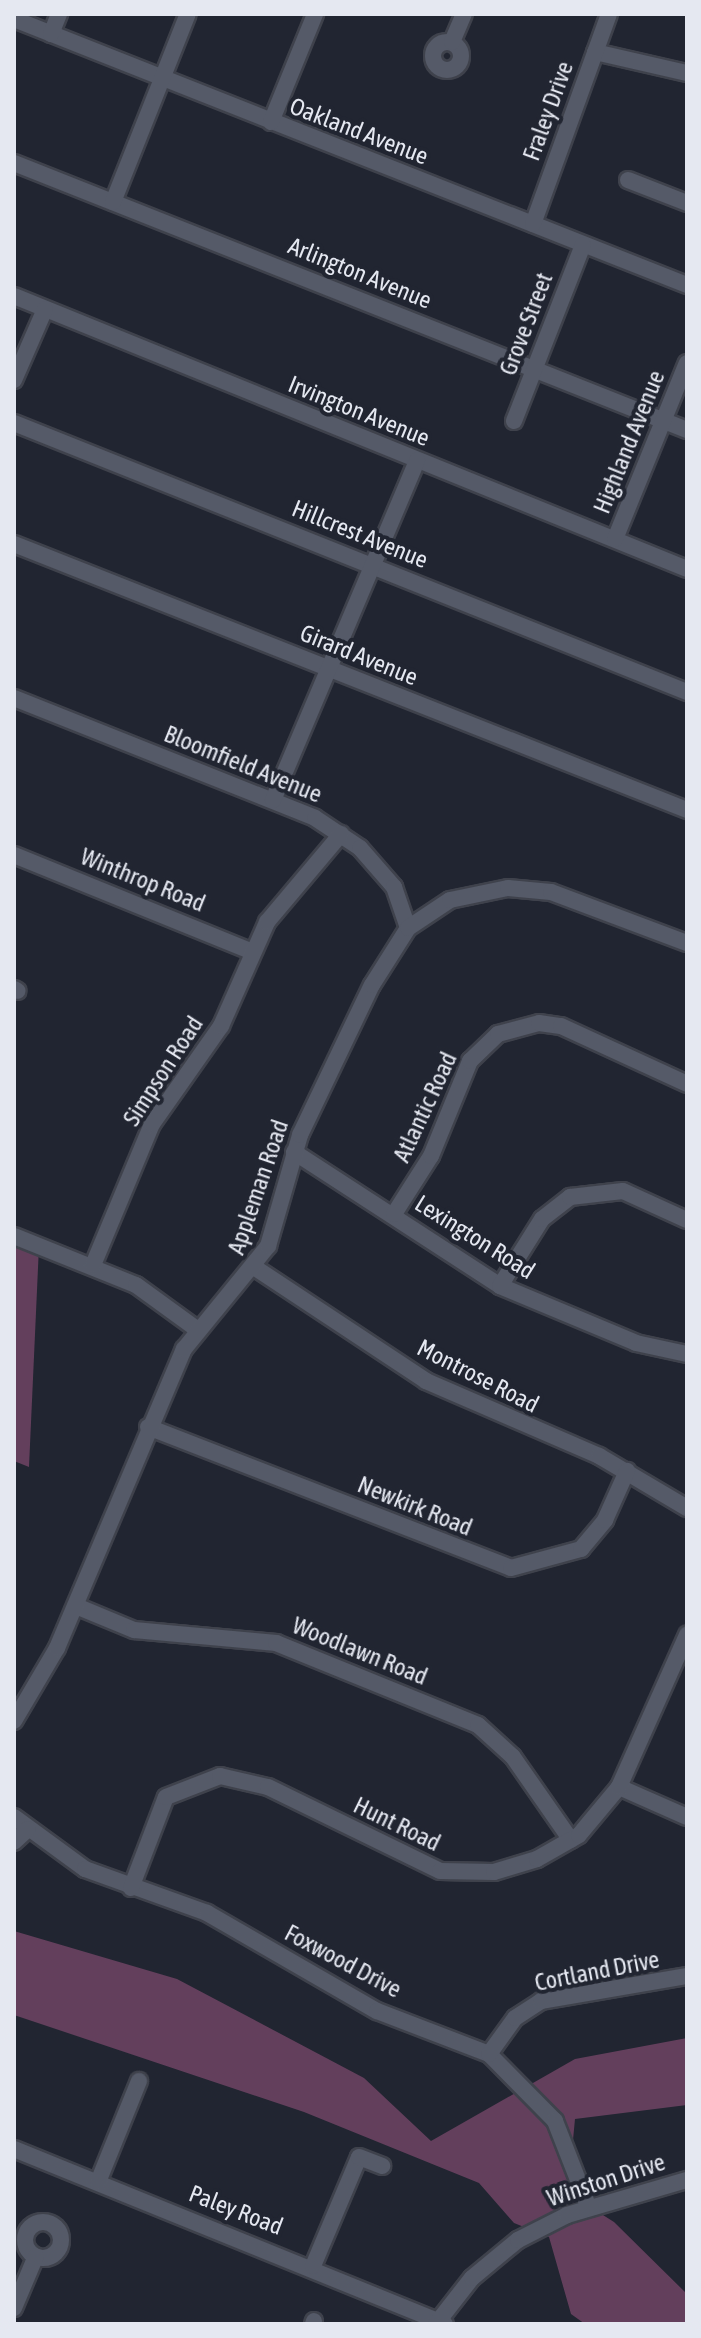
<!DOCTYPE html>
<html>
<head>
<meta charset="utf-8">
<style>
  body { margin:0 }
  #map { position:relative; width:701px; height:2338px; overflow:hidden; background:#212531; font-family:"Asap Condensed",sans-serif }
  div>[style] { position:absolute }
  .green>* { inset:0; background:#633f5c }
  .roads { filter:drop-shadow(2px 0 #3f424c) drop-shadow(-2px 0 #3f424c) drop-shadow(0 2px #3f424c) drop-shadow(0 -2px #3f424c) }
  .minor>* { height:16px; margin:-8px; padding:0 8px; transform-origin:8px; border-radius:8px; background:#555a68 }
  .minor>.ring { margin:-8px; padding:0; box-sizing:content-box; background:none; border:16px solid #555a68; border-radius:50% }
  span { translate:-50% -50%; white-space:nowrap; text-align:center; line-height:1.15; -webkit-text-stroke:8px #212531; paint-order:stroke }
  .street-label { font-size:24px; color:#e5e8f1 }
  .frame { position:absolute; inset:0; border:16px solid #e5e8f1; pointer-events:none }
</style>
</head>
<body>
<div id="map">
  <div class="green">
    <i style="clip-path:polygon(14px 1236px,39px 1246px,29px 1467px,14px 1461px)"></i>
    <i style="clip-path:polygon(14px 1931px,177px 1979px,364px 2078px,431px 2141px,575px 2059px,687px 2038px,687px 2105px,575px 2119px,568px 2193px,614px 2222px,687px 2294px,687px 2324px,585px 2324px,571px 2314px,549px 2237px,514px 2223px,479px 2183px,304px 2112px,14px 2015px)"></i>
  </div>
  <div class="roads">
    <div class="minor">
      <i style="left:14px;top:19px;width:724px;rotate:21.57deg"></i>
      <i style="left:51px;top:34px;width:22px;rotate:-68deg"></i>
      <i class="ring" style="left:433px;top:42px;width:12px;height:12px"></i>
      <i style="left:452px;top:42px;width:30px;rotate:-67deg"></i>
      <i style="left:595px;top:52px;width:94px;rotate:12.9deg"></i>
      <i style="left:271px;top:122px;width:117px;rotate:-67.8deg"></i>
      <i style="left:14px;top:163px;width:724px;rotate:21.64deg"></i>
      <i style="left:628px;top:180px;width:63px;rotate:21.3deg"></i>
      <i style="left:113px;top:202px;width:202px;rotate:-68.3deg"></i>
      <i style="left:533px;top:224px;width:223px;rotate:-70.1deg"></i>
      <i style="left:14px;top:296px;width:726px;rotate:22.08deg"></i>
      <i style="left:14px;top:380px;width:77px;rotate:-66.4deg"></i>
      <i style="left:514px;top:421px;width:189px;rotate:-68.6deg"></i>
      <i style="left:14px;top:423px;width:725px;rotate:21.79deg"></i>
      <i style="left:615px;top:539px;width:190px;rotate:-67.8deg"></i>
      <i style="left:14px;top:544px;width:724px;rotate:21.57deg"></i>
      <i style="left:14px;top:698px;width:324px;rotate:21.7deg"></i>
      <i style="left:315px;top:818px;width:54px;rotate:33.7deg"></i>
      <i style="left:360px;top:848px;width:52px;rotate:48.9deg"></i>
      <i style="left:394px;top:887px;width:43px;rotate:71.1deg"></i>
      <i style="left:273px;top:800px;width:369px;rotate:-67deg"></i>
      <i style="left:14px;top:855px;width:258px;rotate:22.1deg"></i>
      <i style="left:14px;top:989px;width:4px;rotate:27deg"></i>
      <i style="left:294px;top:1152px;width:246px;rotate:33deg"></i>
      <i style="left:500px;top:1286px;width:147px;rotate:22.7deg"></i>
      <i style="left:636px;top:1343px;width:52px;rotate:12.2deg"></i>
      <i style="left:394px;top:1214px;width:69px;rotate:-57.5deg"></i>
      <i style="left:431px;top:1156px;width:103px;rotate:-67.7deg"></i>
      <i style="left:470px;top:1061px;width:39px;rotate:-44deg"></i>
      <i style="left:498px;top:1034px;width:42px;rotate:-15deg"></i>
      <i style="left:539px;top:1023px;width:22px;rotate:8deg"></i>
      <i style="left:561px;top:1026px;width:139px;rotate:24.7deg"></i>
      <i style="left:14px;top:1236px;width:131px;rotate:21.9deg"></i>
      <i style="left:136px;top:1285px;width:77px;rotate:36deg"></i>
      <i style="left:93px;top:1265px;width:153px;rotate:-67.3deg"></i>
      <i style="left:152px;top:1124px;width:120px;rotate:-54.9deg"></i>
      <i style="left:221px;top:1026px;width:114px;rotate:-66.1deg"></i>
      <i style="left:267px;top:922px;width:115px;rotate:-49.9deg"></i>
      <i style="left:257px;top:1269px;width:203px;rotate:33.5deg"></i>
      <i style="left:426px;top:1381px;width:189px;rotate:23.4deg"></i>
      <i style="left:599px;top:1456px;width:102px;rotate:30.6deg"></i>
      <i style="left:500px;top:1286px;width:79px;rotate:-57.9deg"></i>
      <i style="left:542px;top:1219px;width:36px;rotate:-38deg"></i>
      <i style="left:570px;top:1197px;width:53px;rotate:-6.5deg"></i>
      <i style="left:623px;top:1191px;width:70px;rotate:24.4deg"></i>
      <i style="left:148px;top:1427px;width:389px;rotate:21.2deg"></i>
      <i style="left:511px;top:1568px;width:73px;rotate:-15.2deg"></i>
      <i style="left:581px;top:1549px;width:38px;rotate:-50deg"></i>
      <i style="left:605px;top:1520px;width:54px;rotate:-65.8deg"></i>
      <i style="left:76px;top:1606px;width:63px;rotate:22.5deg"></i>
      <i style="left:134px;top:1630px;width:143px;rotate:5.2deg"></i>
      <i style="left:276px;top:1643px;width:218px;rotate:22.1deg"></i>
      <i style="left:478px;top:1725px;width:47px;rotate:42.4deg"></i>
      <i style="left:513px;top:1757px;width:101px;rotate:55.1deg"></i>
      <i style="left:14px;top:1721px;width:85px;rotate:-59.5deg"></i>
      <i style="left:57px;top:1648px;width:325px;rotate:-67deg"></i>
      <i style="left:184px;top:1349px;width:133px;rotate:-50.8deg"></i>
      <i style="left:268px;top:1246px;width:116px;rotate:-73.9deg"></i>
      <i style="left:300px;top:1135px;width:166px;rotate:-64.4deg"></i>
      <i style="left:372px;top:985px;width:67px;rotate:-57.7deg"></i>
      <i style="left:408px;top:928px;width:50px;rotate:-33.7deg"></i>
      <i style="left:450px;top:900px;width:59px;rotate:-11.7deg"></i>
      <i style="left:508px;top:888px;width:43px;rotate:5.3deg"></i>
      <i style="left:551px;top:892px;width:145px;rotate:20.6deg"></i>
      <i style="left:619px;top:1787px;width:74px;rotate:23.8deg"></i>
      <i style="left:14px;top:1817px;width:88px;rotate:36.2deg"></i>
      <i style="left:85px;top:1869px;width:130px;rotate:19.8deg"></i>
      <i style="left:207px;top:1913px;width:196px;rotate:30deg"></i>
      <i style="left:377px;top:2011px;width:120px;rotate:21deg"></i>
      <i style="left:489px;top:2054px;width:94px;rotate:45.4deg"></i>
      <i style="left:555px;top:2121px;width:93px;rotate:68.7deg"></i>
      <i style="left:14px;top:1842px;width:19px;rotate:-43deg"></i>
      <i style="left:131px;top:1888px;width:97px;rotate:-69deg"></i>
      <i style="left:166px;top:1797px;width:58px;rotate:-21.3deg"></i>
      <i style="left:220px;top:1776px;width:49px;rotate:12.9deg"></i>
      <i style="left:268px;top:1787px;width:191px;rotate:26deg"></i>
      <i style="left:440px;top:1871px;width:54px;rotate:1.1deg"></i>
      <i style="left:494px;top:1872px;width:45px;rotate:-16.8deg"></i>
      <i style="left:537px;top:1859px;width:48px;rotate:-29.7deg"></i>
      <i style="left:579px;top:1835px;width:62px;rotate:-50.2deg"></i>
      <i style="left:619px;top:1787px;width:167px;rotate:-65.9deg"></i>
      <i style="left:489px;top:2054px;width:44px;rotate:-54.2deg"></i>
      <i style="left:515px;top:2018px;width:31px;rotate:-33deg"></i>
      <i style="left:541px;top:2001px;width:148px;rotate:-9.7deg"></i>
      <i style="left:14px;top:2149px;width:465px;rotate:22.1deg"></i>
      <i style="left:98px;top:2182px;width:109px;rotate:-67.9deg"></i>
      <i class="ring" style="left:25px;top:2222px;width:20px;height:20px"></i>
      <i style="left:313px;top:2266px;width:118px;rotate:-67.1deg"></i>
      <i style="left:359px;top:2157px;width:25px;rotate:21deg"></i>
      <i style="left:14px;top:2308px;width:56px;rotate:-67.1deg"></i>
      <i style="left:313px;top:2324px;width:3px;rotate:-72deg"></i>
      <i style="left:436px;top:2324px;width:58px;rotate:-52deg"></i>
      <i style="left:472px;top:2278px;width:60px;rotate:-39.6deg"></i>
      <i style="left:518px;top:2240px;width:55px;rotate:-27deg"></i>
      <i style="left:567px;top:2215px;width:125px;rotate:-16.3deg"></i>
    </div>
  </div>
  <div class="street-label">
    <span style="left:548px;top:111px;rotate:-70deg">Fraley Drive</span>
    <span style="left:359px;top:131px;rotate:21deg">Oakland Avenue</span>
    <span style="left:360px;top:273px;rotate:22deg">Arlington Avenue</span>
    <span style="left:526px;top:324px;rotate:-69deg">Grove Street</span>
    <span style="left:359px;top:411px;rotate:22deg">Irvington Avenue</span>
    <span style="left:629px;top:442px;rotate:-68deg">Highland Avenue</span>
    <span style="left:360px;top:534px;rotate:22deg">Hillcrest Avenue</span>
    <span style="left:359px;top:655px;rotate:22deg">Girard Avenue</span>
    <span style="left:243px;top:764px;rotate:22deg">Bloomfield Avenue</span>
    <span style="left:143px;top:880px;rotate:22deg">Winthrop Road</span>
    <span style="left:163px;top:1071px;rotate:-57deg">Simpson Road</span>
    <span style="left:425px;top:1107px;rotate:-65deg">Atlantic Road</span>
    <span style="left:258px;top:1187px;rotate:-71deg">Appleman Road</span>
    <span style="left:475px;top:1237px;rotate:32deg">Lexington Road</span>
    <span style="left:478px;top:1376px;rotate:27deg">Montrose Road</span>
    <span style="left:415px;top:1506px;rotate:22deg">Newkirk Road</span>
    <span style="left:360px;top:1651px;rotate:22deg">Woodlawn Road</span>
    <span style="left:397px;top:1824px;rotate:26deg">Hunt Road</span>
    <span style="left:343px;top:1961px;rotate:28deg">Foxwood Drive</span>
    <span style="left:597px;top:1971px;rotate:-11deg">Cortland Drive</span>
    <span style="left:606px;top:2180px;rotate:-18deg">Winston Drive</span>
    <span style="left:236px;top:2210px;rotate:21deg">Paley Road</span>
  </div>
  <div class="frame"></div>
</div>
</body>
</html>
